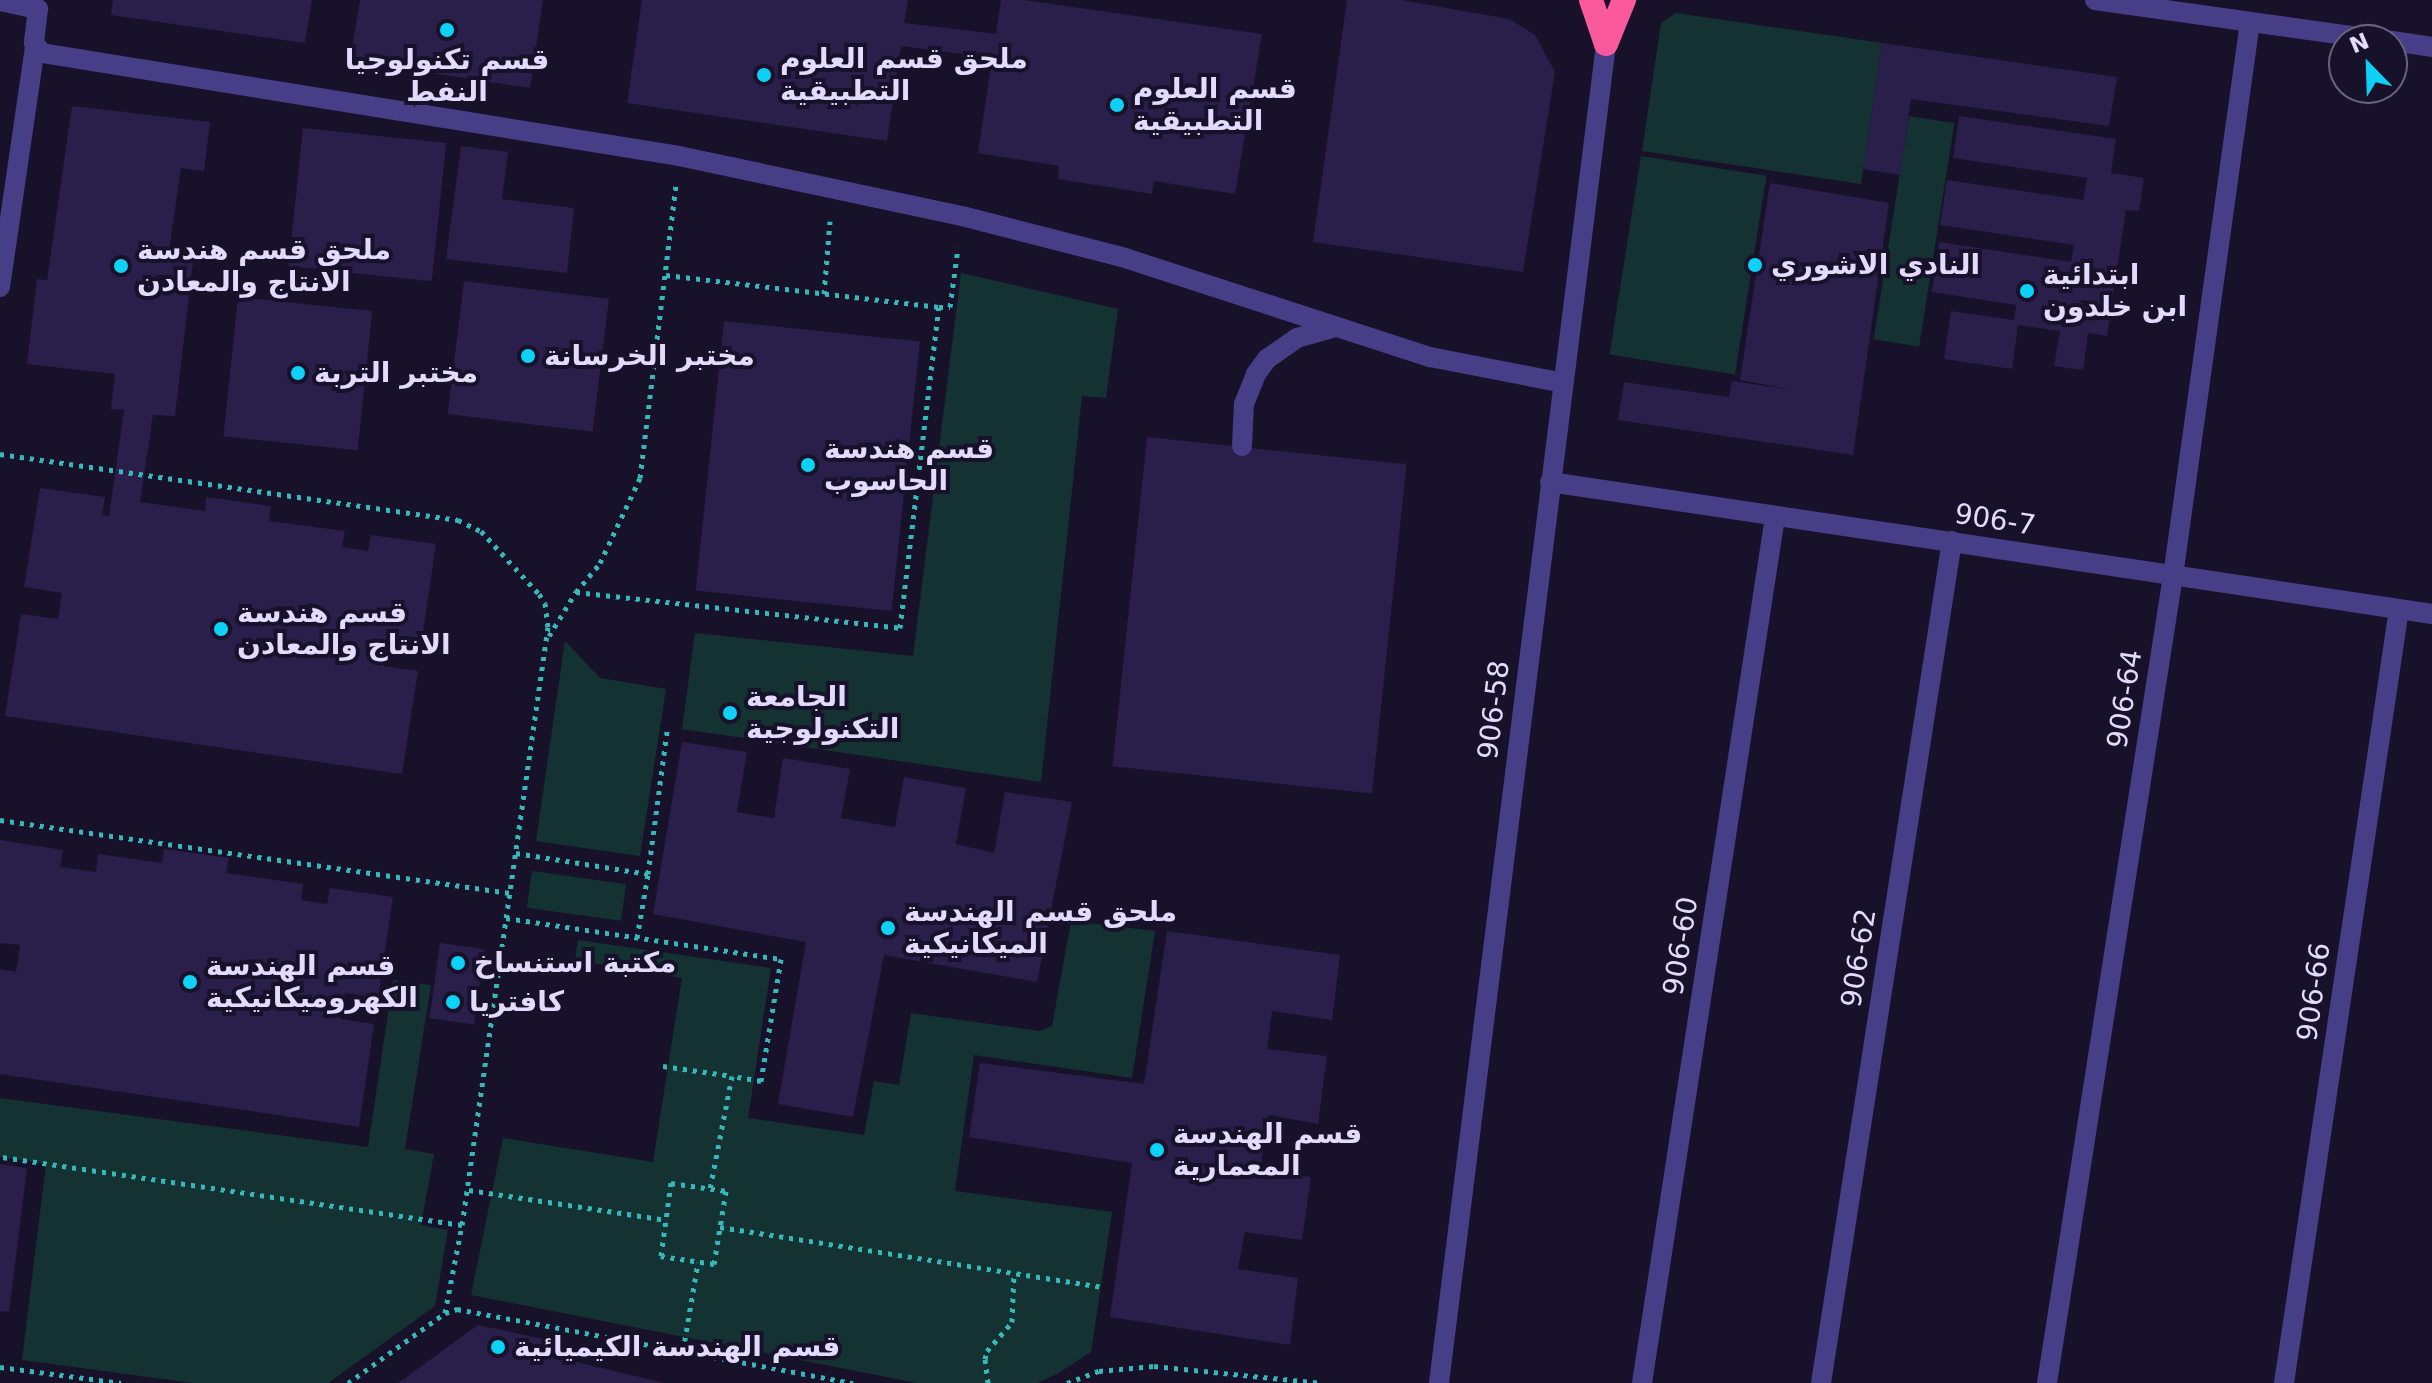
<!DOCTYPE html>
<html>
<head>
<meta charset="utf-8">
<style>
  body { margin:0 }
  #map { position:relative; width:2432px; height:1383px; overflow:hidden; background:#17122a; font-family:"DejaVu Sans","Noto Sans Arabic",sans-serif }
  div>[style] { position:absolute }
  .green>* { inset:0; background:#153233; transform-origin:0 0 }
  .building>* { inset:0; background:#2a1e4a; transform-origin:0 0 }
  .path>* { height:5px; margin-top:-2.5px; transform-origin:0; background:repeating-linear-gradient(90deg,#35b8b9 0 4px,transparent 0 10px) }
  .service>* { height:20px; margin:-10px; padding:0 10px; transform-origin:10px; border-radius:10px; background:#463e87 }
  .minor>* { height:20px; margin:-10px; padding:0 10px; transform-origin:10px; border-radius:10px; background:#463e87 }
  .tertiary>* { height:20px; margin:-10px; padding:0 10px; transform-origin:10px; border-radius:10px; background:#463e87 }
  .motorway>* { height:24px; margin:-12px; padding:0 12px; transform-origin:12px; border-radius:12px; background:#fa5a9c }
  .dots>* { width:22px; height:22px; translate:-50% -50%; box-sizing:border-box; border:4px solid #17122a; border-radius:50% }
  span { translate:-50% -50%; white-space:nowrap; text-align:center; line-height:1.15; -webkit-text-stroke:8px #17122a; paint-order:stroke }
  .poi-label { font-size:28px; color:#e2dbfe; font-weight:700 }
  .left { translate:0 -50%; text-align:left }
  .street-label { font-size:28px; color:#e2dbfe }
  .north { position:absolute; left:2328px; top:24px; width:80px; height:80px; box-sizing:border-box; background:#17122a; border:2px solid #68627f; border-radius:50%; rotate:337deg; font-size:22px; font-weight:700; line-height:32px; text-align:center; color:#e2dbfe }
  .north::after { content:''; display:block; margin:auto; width:28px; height:36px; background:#0ed1f7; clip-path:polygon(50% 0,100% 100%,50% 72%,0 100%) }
</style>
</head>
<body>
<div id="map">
  <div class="green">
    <i style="clip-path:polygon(1676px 13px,1882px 43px,1861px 184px,1642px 151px,1661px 23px)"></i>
    <i style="left:1909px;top:116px;width:46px;height:226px;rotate:9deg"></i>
    <i style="left:1641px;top:156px;width:127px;height:201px;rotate:9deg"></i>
    <i style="clip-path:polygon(961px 273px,1118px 309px,1106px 398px,1082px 396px,1041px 782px,682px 729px,695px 633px,913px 656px)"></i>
    <i style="clip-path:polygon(565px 641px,600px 678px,666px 689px,640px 856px,536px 841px)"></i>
    <i style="left:532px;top:871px;width:95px;height:37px;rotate:8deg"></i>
    <i style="clip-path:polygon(1071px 921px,1155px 931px,1132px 1078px,974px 1055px,955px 1191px,1112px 1212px,1091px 1352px,1057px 1374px,1037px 1383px,917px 1383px,471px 1295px,503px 1138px,653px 1162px,682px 978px,575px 960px,578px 940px,771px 968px,748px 1118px,864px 1135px,874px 1081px,899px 1085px,911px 1013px,1040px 1031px,1052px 1026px)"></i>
    <i style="clip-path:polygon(393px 980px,431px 985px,405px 1149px,434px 1154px,421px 1225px,448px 1230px,435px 1306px,328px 1383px,193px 1383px,22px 1360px,46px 1164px,0 1157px,0 1098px,368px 1147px)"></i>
  </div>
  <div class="building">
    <i style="clip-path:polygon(113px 0,312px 0,305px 43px,111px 15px)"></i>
    <i style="clip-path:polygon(360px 0,543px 0,530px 88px,350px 61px)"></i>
    <i style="clip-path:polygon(642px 0,908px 0,904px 23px,996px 34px,1001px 0,1024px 0,1262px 34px,1235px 194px,1154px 181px,1152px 194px,1058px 179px,1059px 166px,978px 153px,992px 58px,901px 46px,887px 141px,627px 103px)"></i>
    <i style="clip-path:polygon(1347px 0,1401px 0,1509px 19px,1535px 35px,1555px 72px,1523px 272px,1313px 242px)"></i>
    <i style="clip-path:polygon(1882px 43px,2117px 77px,2109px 126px,1911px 99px,1900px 175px,1863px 169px)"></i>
    <i style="clip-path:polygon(72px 106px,210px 122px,204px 171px,181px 168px,169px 251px,194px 253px,175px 416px,153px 415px,140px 502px,205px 511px,206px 497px,271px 506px,269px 521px,345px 531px,342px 547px,368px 551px,371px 535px,436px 544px,421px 645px,388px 640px,384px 666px,418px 671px,402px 774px,5px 716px,21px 614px,58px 619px,62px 593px,24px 587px,40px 488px,105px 497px,102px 515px,109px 516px,124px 410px,111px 409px,115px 374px,27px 364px,37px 279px,47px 280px)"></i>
    <i style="clip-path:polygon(1959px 116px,2116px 139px,2111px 173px,2144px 178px,2139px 211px,2126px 210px,2107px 336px,2088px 333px,2083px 370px,2054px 366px,2060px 331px,2018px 325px,2012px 369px,1944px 359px,1951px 311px,2014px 320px,2016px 305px,1932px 292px,1939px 242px,2071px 262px,2074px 245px,1940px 225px,1947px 180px,2083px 200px,2087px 178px,1953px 158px)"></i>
    <i style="left:303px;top:128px;width:144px;height:139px;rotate:6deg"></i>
    <i style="clip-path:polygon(461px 146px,508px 152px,502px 199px,574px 208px,567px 273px,446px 259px)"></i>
    <i style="clip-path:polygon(1770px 183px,1889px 203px,1853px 455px,1618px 420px,1624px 382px,1729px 397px,1732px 381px,1794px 390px,1740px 380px)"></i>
    <i style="left:464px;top:281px;width:146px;height:134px;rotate:7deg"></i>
    <i style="left:238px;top:297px;width:135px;height:140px;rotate:6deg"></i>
    <i style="left:724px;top:321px;width:197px;height:271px;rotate:6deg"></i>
    <i style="left:1147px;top:437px;width:261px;height:331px;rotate:6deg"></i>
    <i style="clip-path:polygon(682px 742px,747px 752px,737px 812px,774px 818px,783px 758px,850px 769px,841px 818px,895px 827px,904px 777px,966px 788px,956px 844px,994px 853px,1005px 792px,1072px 802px,1037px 982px,884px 955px,853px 1117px,778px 1104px,806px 942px,653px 914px)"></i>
    <i style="clip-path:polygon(0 840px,63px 850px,60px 867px,96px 872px,98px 854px,162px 863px,164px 849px,229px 858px,226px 873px,303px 884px,301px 900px,327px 904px,330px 888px,393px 897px,378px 998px,345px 993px,341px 1019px,374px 1024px,359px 1127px,0 1074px,0 969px,16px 972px,20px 945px,0 943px)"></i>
    <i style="clip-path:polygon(1167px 931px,1340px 955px,1332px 1020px,1272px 1011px,1267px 1049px,1327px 1056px,1318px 1124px,1268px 1115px,1260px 1170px,1311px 1177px,1302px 1240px,1245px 1232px,1238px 1269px,1298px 1278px,1290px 1345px,1110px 1317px,1132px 1163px,969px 1137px,980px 1063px,1144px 1084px)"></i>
    <i style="left:440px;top:943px;width:45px;height:76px;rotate:8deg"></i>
    <i style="clip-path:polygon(0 1164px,27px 1168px,9px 1312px,0 1311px)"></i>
    <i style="clip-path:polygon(478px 1325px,548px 1340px,547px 1355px,664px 1383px,398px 1383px)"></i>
  </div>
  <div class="path">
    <i style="left:666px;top:275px;width:275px;rotate:6.7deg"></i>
    <i style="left:824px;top:294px;width:73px;rotate:-85.3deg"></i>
    <i style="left:0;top:454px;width:463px;rotate:8.2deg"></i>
    <i style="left:458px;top:520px;width:25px;rotate:26deg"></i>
    <i style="left:481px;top:531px;width:86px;rotate:47.4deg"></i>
    <i style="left:539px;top:594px;width:11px;rotate:56deg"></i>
    <i style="left:545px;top:603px;width:24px;rotate:83deg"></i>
    <i style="left:548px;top:627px;width:604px;rotate:98.18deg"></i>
    <i style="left:462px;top:1225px;width:467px;rotate:-171.6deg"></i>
    <i style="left:576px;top:592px;width:326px;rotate:6.3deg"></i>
    <i style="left:900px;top:628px;width:323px;rotate:-83.1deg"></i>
    <i style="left:939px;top:307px;width:11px"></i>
    <i style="left:950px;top:307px;width:60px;rotate:-82.3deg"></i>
    <i style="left:549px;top:636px;width:52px;rotate:-58.5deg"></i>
    <i style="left:576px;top:592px;width:38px;rotate:-50deg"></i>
    <i style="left:600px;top:563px;width:94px;rotate:-64.8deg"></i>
    <i style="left:640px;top:478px;width:295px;rotate:-83deg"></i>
    <i style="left:0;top:820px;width:515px;rotate:8.15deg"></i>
    <i style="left:516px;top:853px;width:134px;rotate:9deg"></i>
    <i style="left:648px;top:874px;width:144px;rotate:-82.4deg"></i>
    <i style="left:506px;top:918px;width:278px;rotate:8.5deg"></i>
    <i style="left:781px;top:959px;width:124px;rotate:99.3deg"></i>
    <i style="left:761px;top:1081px;width:29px;rotate:-170deg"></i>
    <i style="left:637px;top:938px;width:65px;rotate:-80.2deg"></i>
    <i style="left:663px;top:1066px;width:70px;rotate:8.2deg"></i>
    <i style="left:732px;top:1076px;width:115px;rotate:101deg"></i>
    <i style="left:671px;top:1183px;width:56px;rotate:8.3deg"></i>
    <i style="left:726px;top:1191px;width:74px;rotate:99.3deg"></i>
    <i style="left:714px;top:1264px;width:54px;rotate:-171.4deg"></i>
    <i style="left:661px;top:1256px;width:74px;rotate:-82.2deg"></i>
    <i style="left:469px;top:1190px;width:200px;rotate:8.6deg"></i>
    <i style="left:720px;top:1227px;width:389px;rotate:8.9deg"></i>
    <i style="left:445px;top:1313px;width:90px;rotate:-79.1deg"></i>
    <i style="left:683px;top:1351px;width:90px;rotate:-80.4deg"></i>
    <i style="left:0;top:1367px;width:122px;rotate:7.5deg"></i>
    <i style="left:348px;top:1383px;width:120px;rotate:-35.8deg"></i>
    <i style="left:445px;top:1313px;width:13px;rotate:-18deg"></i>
    <i style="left:457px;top:1309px;width:403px;rotate:10.6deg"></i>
    <i style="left:988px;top:1383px;width:24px;rotate:-97deg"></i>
    <i style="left:985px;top:1359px;width:8px;rotate:-76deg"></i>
    <i style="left:987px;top:1351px;width:38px;rotate:-49deg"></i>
    <i style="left:1012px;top:1322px;width:49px;rotate:-87.7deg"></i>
    <i style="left:1067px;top:1383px;width:34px;rotate:-21deg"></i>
    <i style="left:1099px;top:1371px;width:55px;rotate:-5.2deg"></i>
    <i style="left:1154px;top:1366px;width:169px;rotate:5.8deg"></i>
  </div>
  <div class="service">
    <i style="left:0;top:1px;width:39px;rotate:12deg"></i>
    <i style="left:38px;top:9px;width:34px;rotate:97deg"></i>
    <i style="left:34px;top:43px;width:13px;rotate:51deg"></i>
    <i style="left:42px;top:53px;width:645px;rotate:9.18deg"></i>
    <i style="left:679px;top:156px;width:289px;rotate:12deg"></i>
    <i style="left:962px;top:216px;width:168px;rotate:14.4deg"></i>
    <i style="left:1125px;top:258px;width:321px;rotate:18deg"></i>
    <i style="left:1430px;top:357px;width:136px;rotate:11deg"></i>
    <i style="left:0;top:287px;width:242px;rotate:-81.7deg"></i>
    <i style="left:1242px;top:446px;width:42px;rotate:-87.3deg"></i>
    <i style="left:1244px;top:404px;width:32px;rotate:-68deg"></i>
    <i style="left:1256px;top:374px;width:19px;rotate:-54deg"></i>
    <i style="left:1267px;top:359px;width:37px;rotate:-35deg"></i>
    <i style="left:1297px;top:338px;width:36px;rotate:-16deg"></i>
  </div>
  <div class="minor">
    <i style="left:2095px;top:0;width:289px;rotate:8deg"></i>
    <i style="left:2392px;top:41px;width:40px;rotate:8.5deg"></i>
    <i style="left:1550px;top:482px;width:892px;rotate:8.51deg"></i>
    <i style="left:1642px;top:1383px;width:876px;rotate:-81.27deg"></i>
    <i style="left:1821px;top:1383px;width:852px;rotate:-81.16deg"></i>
    <i style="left:2047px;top:1383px;width:817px;rotate:-81.13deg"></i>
    <i style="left:2173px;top:576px;width:559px;rotate:-82.09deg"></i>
    <i style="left:2284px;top:1383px;width:782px;rotate:-81.55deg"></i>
  </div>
  <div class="tertiary">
    <i style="left:1439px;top:1383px;width:1349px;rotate:-82.89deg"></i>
  </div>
  <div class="motorway">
    <i style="left:1591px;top:0;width:46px;rotate:71.2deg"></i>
    <i style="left:1606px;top:44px;width:48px;rotate:-67.8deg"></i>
  </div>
  <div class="dots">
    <i style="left:447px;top:30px;background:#0ed1f7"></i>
    <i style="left:764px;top:75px;background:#0ed1f7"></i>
    <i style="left:1117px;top:105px;background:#0ed1f7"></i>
    <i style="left:1755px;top:265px;background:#0ed1f7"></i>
    <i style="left:121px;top:266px;background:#0ed1f7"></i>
    <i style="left:2027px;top:291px;background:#0ed1f7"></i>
    <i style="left:528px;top:356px;background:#0ed1f7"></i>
    <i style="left:298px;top:373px;background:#0ed1f7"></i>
    <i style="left:808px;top:465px;background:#0ed1f7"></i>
    <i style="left:221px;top:629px;background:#0ed1f7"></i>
    <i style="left:730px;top:713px;background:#0ed1f7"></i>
    <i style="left:888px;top:928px;background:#0ed1f7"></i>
    <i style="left:458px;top:963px;background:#0ed1f7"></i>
    <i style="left:190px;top:982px;background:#0ed1f7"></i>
    <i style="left:453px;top:1002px;background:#0ed1f7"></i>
    <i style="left:1157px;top:1150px;background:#0ed1f7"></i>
    <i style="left:498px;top:1347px;background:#0ed1f7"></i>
  </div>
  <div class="poi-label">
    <span class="left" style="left:780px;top:75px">ملحق قسم العلوم<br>التطبيقية</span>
    <span style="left:447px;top:76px">قسم تكنولوجيا<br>النفط</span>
    <span class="left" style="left:1133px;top:105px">قسم العلوم<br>التطبيقية</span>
    <span class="left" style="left:137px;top:266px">ملحق قسم هندسة<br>الانتاج والمعادن</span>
    <span class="left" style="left:1771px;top:265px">النادي الاشوري</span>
    <span class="left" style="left:2043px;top:291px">ابتدائية<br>ابن خلدون</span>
    <span class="left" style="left:544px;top:356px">مختبر الخرسانة</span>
    <span class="left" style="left:314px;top:373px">مختبر التربة</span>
    <span class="left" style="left:824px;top:465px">قسم هندسة<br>الحاسوب</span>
    <span class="left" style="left:237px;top:629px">قسم هندسة<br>الانتاج والمعادن</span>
    <span class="left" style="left:746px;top:713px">الجامعة<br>التكنولوجية</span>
    <span class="left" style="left:904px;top:928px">ملحق قسم الهندسة<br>الميكانيكية</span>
    <span class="left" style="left:474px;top:963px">مكتبة استنساخ</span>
    <span class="left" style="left:206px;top:982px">قسم الهندسة<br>الكهروميكانيكية</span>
    <span class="left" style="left:469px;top:1002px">كافتريا</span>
    <span class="left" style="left:1173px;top:1150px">قسم الهندسة<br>المعمارية</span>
    <span class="left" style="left:514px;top:1347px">قسم الهندسة الكيميائية</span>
  </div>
  <div class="street-label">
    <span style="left:1995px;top:520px;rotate:9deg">906-7</span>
    <span style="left:2125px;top:699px;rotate:-81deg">906-64</span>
    <span style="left:1494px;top:710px;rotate:-83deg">906-58</span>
    <span style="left:1681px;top:946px;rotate:-81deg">906-60</span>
    <span style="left:1859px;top:958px;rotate:-81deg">906-62</span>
    <span style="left:2314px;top:992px;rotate:-82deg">906-66</span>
  </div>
  <div class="north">N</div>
</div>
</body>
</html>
